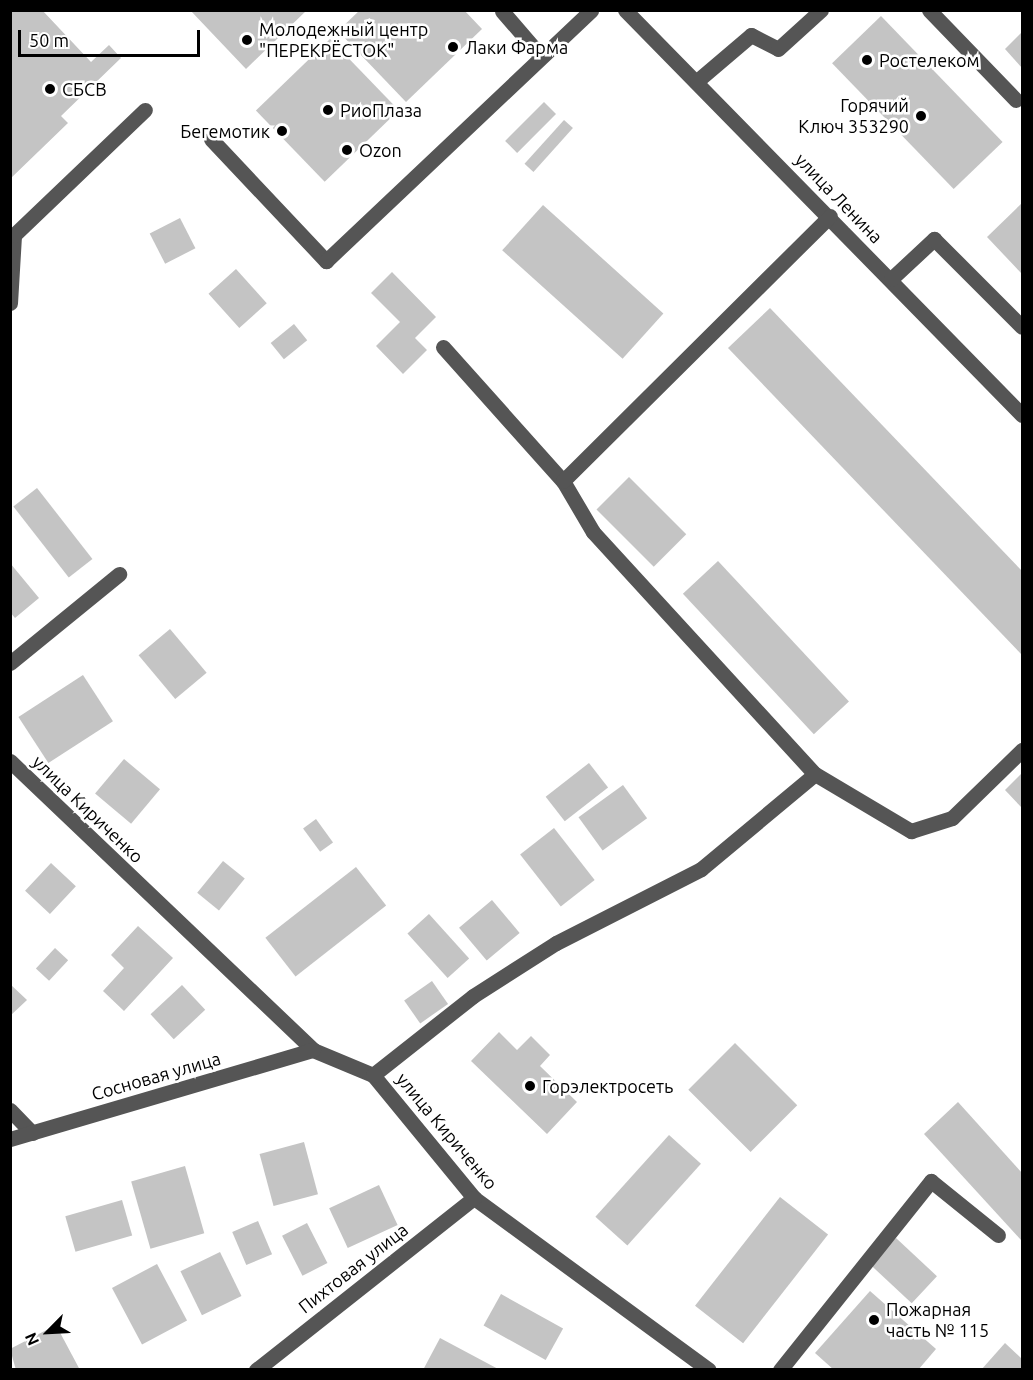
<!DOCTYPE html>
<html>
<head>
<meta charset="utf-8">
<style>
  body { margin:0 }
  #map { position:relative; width:1033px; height:1380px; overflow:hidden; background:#fff; font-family:Ubuntu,sans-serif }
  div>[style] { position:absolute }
  .building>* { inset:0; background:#c4c4c4; transform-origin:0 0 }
  .minor>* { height:15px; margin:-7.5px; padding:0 7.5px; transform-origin:7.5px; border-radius:7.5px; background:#555 }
  .dots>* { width:16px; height:16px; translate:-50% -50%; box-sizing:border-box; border:3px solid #fff; border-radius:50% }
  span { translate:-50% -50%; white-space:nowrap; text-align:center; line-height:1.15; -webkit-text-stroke:5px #fff; paint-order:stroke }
  .poi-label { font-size:18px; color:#000 }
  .left { translate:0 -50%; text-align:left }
  .right { translate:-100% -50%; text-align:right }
  .street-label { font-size:18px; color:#000 }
  .frame { position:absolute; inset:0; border:12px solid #000; pointer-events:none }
  .north { position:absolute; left:18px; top:1302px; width:60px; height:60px; -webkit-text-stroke:4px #fff; paint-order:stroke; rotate:246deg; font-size:16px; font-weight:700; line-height:24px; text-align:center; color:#000 }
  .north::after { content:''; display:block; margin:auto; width:21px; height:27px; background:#000; clip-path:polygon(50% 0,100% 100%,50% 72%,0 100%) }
  .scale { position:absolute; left:18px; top:30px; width:182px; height:27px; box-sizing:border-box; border:3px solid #000; border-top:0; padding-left:8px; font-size:18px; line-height:21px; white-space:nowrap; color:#000; -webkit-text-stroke:4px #fff; paint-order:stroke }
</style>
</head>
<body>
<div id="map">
  <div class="building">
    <i style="clip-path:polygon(10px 10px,42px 10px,91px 62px,109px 45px,121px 58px,61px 116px,68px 123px,10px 179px)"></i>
    <i style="clip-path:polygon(190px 10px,307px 10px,246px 69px)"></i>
    <i style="clip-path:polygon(360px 10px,464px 10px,482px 29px,406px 102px,338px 31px)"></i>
    <i style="left:881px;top:16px;width:175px;height:68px;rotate:46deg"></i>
    <i style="clip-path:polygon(1022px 32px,1022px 68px,1005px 49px)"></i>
    <i style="left:330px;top:39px;width:99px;height:103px;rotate:46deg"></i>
    <i style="left:544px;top:102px;width:17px;height:55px;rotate:45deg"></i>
    <i style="left:564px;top:120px;width:12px;height:59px;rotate:42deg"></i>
    <i style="clip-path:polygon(1022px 203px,1022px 274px,987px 237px)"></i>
    <i style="left:543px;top:205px;width:162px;height:61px;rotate:42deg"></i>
    <i style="left:180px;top:218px;width:34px;height:34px;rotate:63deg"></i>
    <i style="left:236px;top:269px;width:46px;height:37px;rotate:48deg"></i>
    <i style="clip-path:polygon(392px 272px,436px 317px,415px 338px,427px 350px,403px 374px,376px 346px,400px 322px,371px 293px)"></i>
    <i style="clip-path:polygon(770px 308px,1022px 571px,1022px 655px,728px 348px)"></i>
    <i style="left:294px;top:324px;width:21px;height:30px;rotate:51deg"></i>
    <i style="left:629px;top:477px;width:81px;height:46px;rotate:45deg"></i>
    <i style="left:37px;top:488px;width:90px;height:30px;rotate:52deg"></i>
    <i style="left:718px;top:561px;width:192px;height:48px;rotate:47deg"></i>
    <i style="clip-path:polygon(10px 563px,39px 598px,15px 618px,10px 612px)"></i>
    <i style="left:170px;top:629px;width:57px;height:41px;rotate:50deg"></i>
    <i style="left:83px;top:675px;width:55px;height:77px;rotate:57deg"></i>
    <i style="left:124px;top:759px;width:47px;height:45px;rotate:40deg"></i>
    <i style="left:589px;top:763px;width:31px;height:55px;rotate:52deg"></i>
    <i style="clip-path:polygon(1022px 773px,1022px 808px,1005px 790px)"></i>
    <i style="left:623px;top:785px;width:41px;height:55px;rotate:54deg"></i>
    <i style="left:316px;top:819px;width:29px;height:16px;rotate:54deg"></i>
    <i style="left:554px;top:828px;width:66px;height:43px;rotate:52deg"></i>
    <i style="left:223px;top:861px;width:28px;height:41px;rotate:39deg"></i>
    <i style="left:51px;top:863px;width:34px;height:38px;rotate:43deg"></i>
    <i style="left:356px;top:867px;width:49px;height:115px;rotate:52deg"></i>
    <i style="left:492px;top:900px;width:43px;height:43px;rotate:50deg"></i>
    <i style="left:429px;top:914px;width:60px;height:29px;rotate:48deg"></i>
    <i style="clip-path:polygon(138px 926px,173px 958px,124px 1011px,103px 991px,124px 968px,111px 955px)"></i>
    <i style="left:55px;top:948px;width:18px;height:28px;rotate:43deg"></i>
    <i style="left:432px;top:981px;width:28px;height:34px;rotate:55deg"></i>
    <i style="clip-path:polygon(10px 984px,27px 1000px,10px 1016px)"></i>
    <i style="left:182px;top:985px;width:34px;height:43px;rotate:47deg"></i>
    <i style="clip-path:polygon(499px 1032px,517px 1050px,531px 1036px,550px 1055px,540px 1066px,577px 1102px,547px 1134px,471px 1061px)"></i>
    <i style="left:735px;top:1043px;width:88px;height:66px;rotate:45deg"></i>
    <i style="clip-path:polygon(958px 1102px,1022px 1173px,1021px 1240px,924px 1134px)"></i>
    <i style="left:669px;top:1135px;width:43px;height:110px;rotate:42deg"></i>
    <i style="left:304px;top:1142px;width:54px;height:46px;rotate:75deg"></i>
    <i style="left:185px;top:1166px;width:70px;height:56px;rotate:74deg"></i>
    <i style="left:379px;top:1185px;width:44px;height:55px;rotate:65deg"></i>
    <i style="left:780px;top:1197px;width:61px;height:138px;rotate:38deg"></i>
    <i style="left:122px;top:1200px;width:37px;height:59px;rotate:74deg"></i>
    <i style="left:258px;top:1221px;width:36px;height:28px;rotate:67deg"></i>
    <i style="left:307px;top:1223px;width:45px;height:28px;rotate:63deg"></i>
    <i style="left:896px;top:1238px;width:56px;height:37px;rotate:43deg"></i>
    <i style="left:220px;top:1252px;width:49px;height:44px;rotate:64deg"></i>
    <i style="left:157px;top:1264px;width:64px;height:51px;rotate:62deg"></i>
    <i style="clip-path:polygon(870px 1291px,936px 1349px,918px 1370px,834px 1370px,815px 1353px)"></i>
    <i style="left:501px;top:1294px;width:71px;height:36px;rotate:29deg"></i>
    <i style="clip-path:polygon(56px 1325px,80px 1370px,16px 1370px,10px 1349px)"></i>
    <i style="clip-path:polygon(440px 1338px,500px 1370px,423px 1370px)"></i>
    <i style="clip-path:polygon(1005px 1343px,1022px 1359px,1022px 1370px,981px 1370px)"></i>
  </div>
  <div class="minor">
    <i style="left:625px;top:10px;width:567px;rotate:45.57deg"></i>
    <i style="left:929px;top:10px;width:125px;rotate:46deg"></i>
    <i style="left:502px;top:11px;width:58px;rotate:49.2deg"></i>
    <i style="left:697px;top:81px;width:71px;rotate:-40.4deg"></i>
    <i style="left:751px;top:35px;width:30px;rotate:27deg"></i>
    <i style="left:778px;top:49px;width:58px;rotate:-42.2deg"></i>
    <i style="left:211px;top:139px;width:168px;rotate:46.7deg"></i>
    <i style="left:326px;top:261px;width:365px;rotate:-43.4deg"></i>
    <i style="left:891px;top:279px;width:59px;rotate:-42.9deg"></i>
    <i style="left:934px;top:239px;width:124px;rotate:45deg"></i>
    <i style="left:10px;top:303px;width:68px;rotate:-86.6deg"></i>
    <i style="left:14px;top:235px;width:181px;rotate:-43.7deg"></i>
    <i style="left:443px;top:347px;width:180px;rotate:48.2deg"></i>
    <i style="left:563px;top:481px;width:59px;rotate:59.5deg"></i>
    <i style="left:593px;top:532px;width:328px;rotate:47.5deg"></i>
    <i style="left:563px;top:481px;width:376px;rotate:-44.8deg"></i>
    <i style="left:10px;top:663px;width:141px;rotate:-39.2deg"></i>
    <i style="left:10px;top:761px;width:419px;rotate:43.6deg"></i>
    <i style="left:313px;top:1050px;width:65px;rotate:22.6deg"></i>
    <i style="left:373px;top:1075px;width:159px;rotate:50.6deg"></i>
    <i style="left:474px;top:1198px;width:291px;rotate:36.2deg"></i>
    <i style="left:373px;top:1075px;width:127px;rotate:-38.3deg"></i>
    <i style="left:473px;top:996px;width:98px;rotate:-32.6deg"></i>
    <i style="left:556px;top:943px;width:163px;rotate:-27deg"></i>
    <i style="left:701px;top:869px;width:148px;rotate:-39.8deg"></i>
    <i style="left:815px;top:774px;width:112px;rotate:30.7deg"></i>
    <i style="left:911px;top:831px;width:43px;rotate:-17.6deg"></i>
    <i style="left:952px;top:818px;width:98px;rotate:-44.2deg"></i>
    <i style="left:10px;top:1110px;width:32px;rotate:46deg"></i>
    <i style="left:10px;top:1139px;width:316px;rotate:-16.4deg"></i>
    <i style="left:256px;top:1370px;width:278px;rotate:-38.3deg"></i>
    <i style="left:780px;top:1370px;width:242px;rotate:-51.4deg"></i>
    <i style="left:931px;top:1181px;width:86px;rotate:38.9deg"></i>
  </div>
  <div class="dots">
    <i style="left:247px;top:40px;background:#000"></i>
    <i style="left:453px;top:47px;background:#000"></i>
    <i style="left:867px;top:60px;background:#000"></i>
    <i style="left:50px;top:89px;background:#000"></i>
    <i style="left:328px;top:110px;background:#000"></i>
    <i style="left:921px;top:116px;background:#000"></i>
    <i style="left:282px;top:131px;background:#000"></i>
    <i style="left:347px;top:150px;background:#000"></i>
    <i style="left:530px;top:1086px;background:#000"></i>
    <i style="left:874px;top:1320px;background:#000"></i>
  </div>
  <div class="poi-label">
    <span class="left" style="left:259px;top:40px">Молодежный центр<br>"ПЕРЕКРЁСТОК"</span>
    <span class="left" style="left:465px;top:47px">Лаки Фарма</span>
    <span class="left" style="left:879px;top:60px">Ростелеком</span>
    <span class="left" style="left:62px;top:89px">СБСВ</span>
    <span class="right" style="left:909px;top:116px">Горячий<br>Ключ 353290</span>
    <span class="left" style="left:340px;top:110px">РиоПлаза</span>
    <span class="right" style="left:270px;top:131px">Бегемотик</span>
    <span class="left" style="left:359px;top:150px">Ozon</span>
    <span class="left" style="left:542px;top:1086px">Горэлектросеть</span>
    <span class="left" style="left:886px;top:1320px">Пожарная<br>часть № 115</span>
  </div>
  <div class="street-label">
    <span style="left:839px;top:198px;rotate:46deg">улица Ленина</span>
    <span style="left:88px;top:809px;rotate:44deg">улица Кириченко</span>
    <span style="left:156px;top:1076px;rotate:-16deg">Сосновая улица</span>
    <span style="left:447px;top:1131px;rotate:50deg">улица Кириченко</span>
    <span style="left:353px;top:1268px;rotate:-38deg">Пихтовая улица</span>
  </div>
  <div class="frame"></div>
  <div class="north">N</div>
  <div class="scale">50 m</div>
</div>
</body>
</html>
